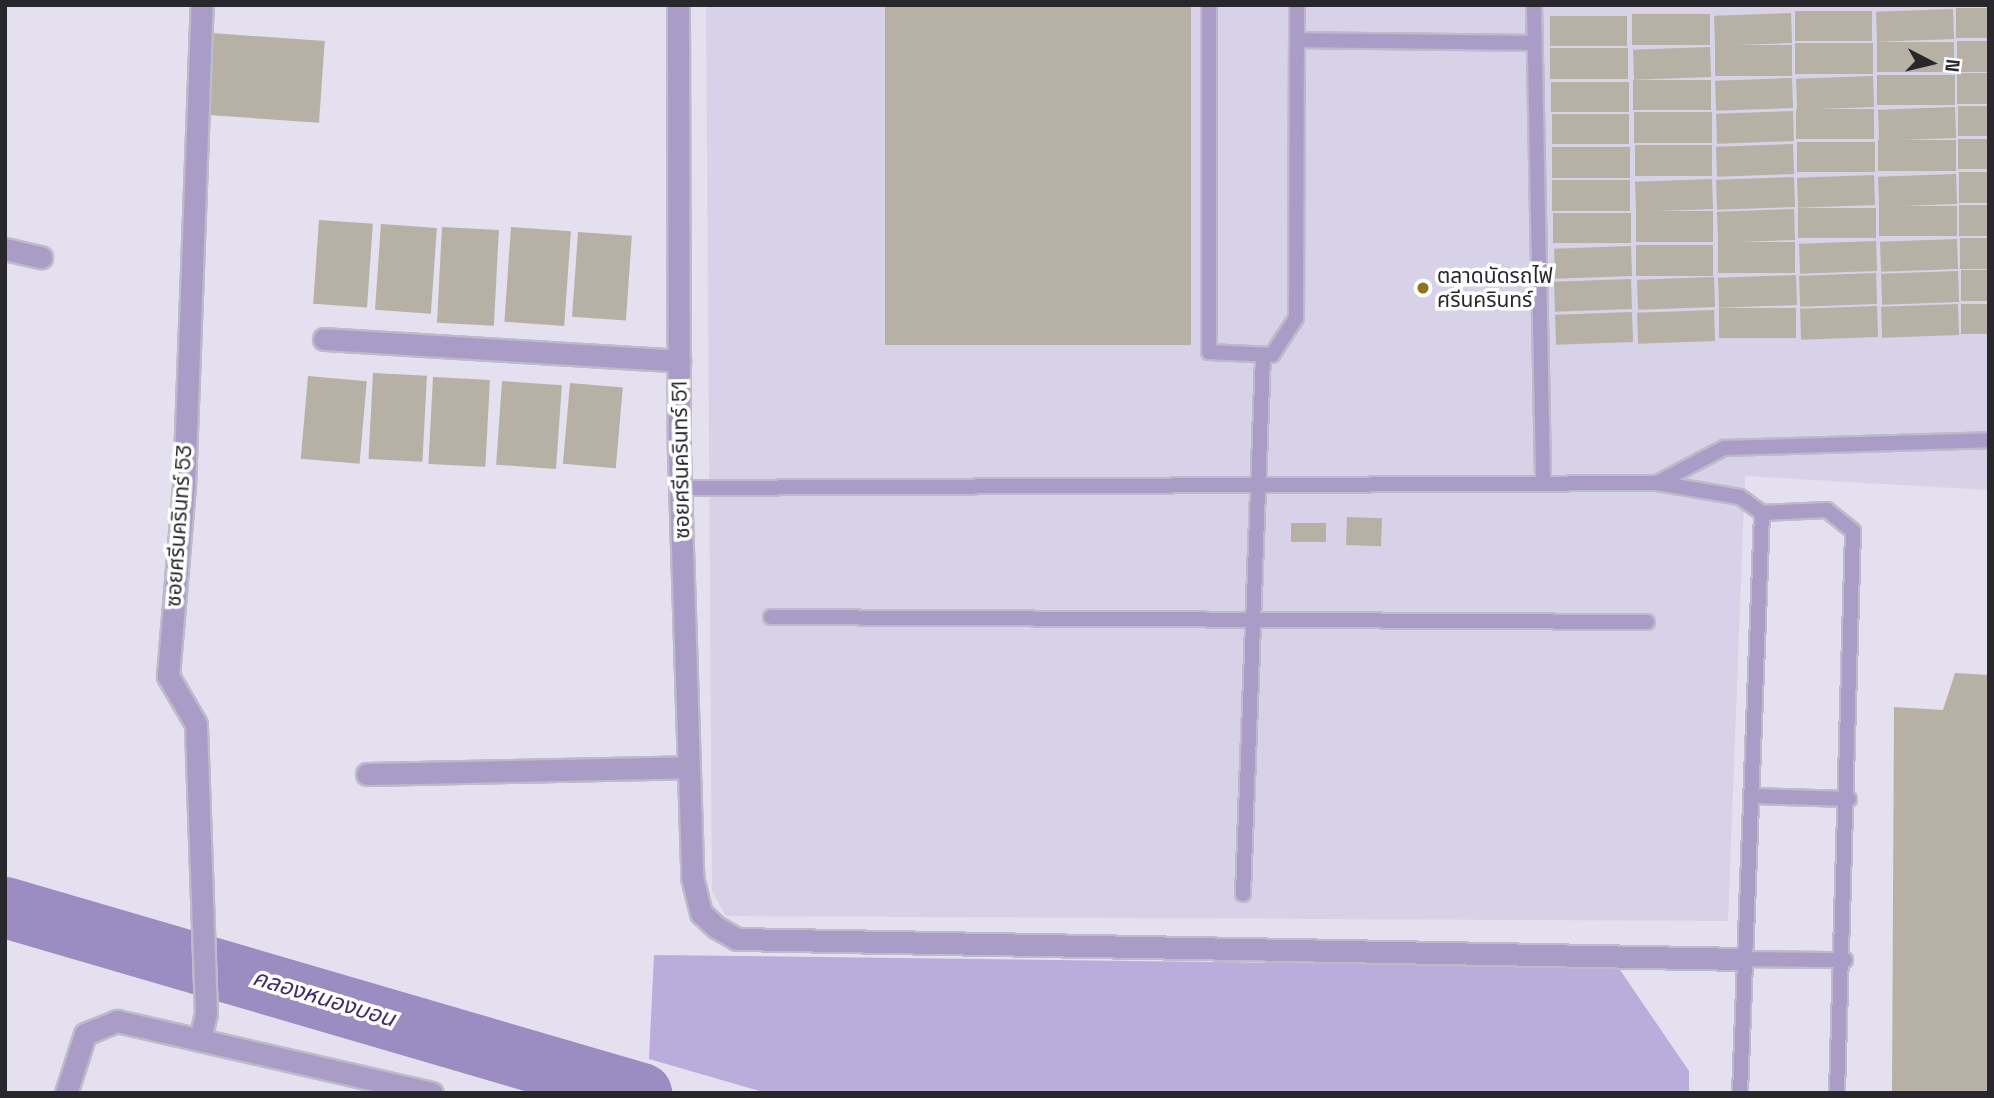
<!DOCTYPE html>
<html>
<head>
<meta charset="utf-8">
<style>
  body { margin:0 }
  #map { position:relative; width:1994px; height:1098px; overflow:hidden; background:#e4e0ef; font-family:"Space Grotesk","Noto Sans Thai",sans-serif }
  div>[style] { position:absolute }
  .built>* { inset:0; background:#d7d2e7 }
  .green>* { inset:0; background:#baaddb }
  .river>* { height:61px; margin:-30.5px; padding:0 30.5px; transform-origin:30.5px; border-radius:30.5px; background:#9b8cc1 }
  .building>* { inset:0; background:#b6b1a4; transform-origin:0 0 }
  .roads { filter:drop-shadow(2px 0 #bebbc8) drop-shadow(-2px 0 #bebbc8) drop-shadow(0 2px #bebbc8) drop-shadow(0 -2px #bebbc8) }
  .lane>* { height:14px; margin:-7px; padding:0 7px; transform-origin:7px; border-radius:7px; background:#a99dc8 }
  .street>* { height:21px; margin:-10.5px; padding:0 10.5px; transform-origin:10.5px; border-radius:10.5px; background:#a99dc8 }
  .dots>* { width:19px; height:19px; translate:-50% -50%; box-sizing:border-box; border:4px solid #fff; border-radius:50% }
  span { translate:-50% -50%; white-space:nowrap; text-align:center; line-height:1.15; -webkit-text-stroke:7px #fff; paint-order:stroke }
  .poi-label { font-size:21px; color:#28272c }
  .left { translate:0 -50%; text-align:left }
  .street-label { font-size:21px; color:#28272c }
  .water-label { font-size:23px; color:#422a6b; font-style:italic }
  .frame { position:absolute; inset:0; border:7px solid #28272c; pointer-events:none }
  .north { position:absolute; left:1896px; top:28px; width:70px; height:70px; -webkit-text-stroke:5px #fff; paint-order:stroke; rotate:97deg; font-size:19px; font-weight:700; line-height:28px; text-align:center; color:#28272c }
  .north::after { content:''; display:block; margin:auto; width:24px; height:32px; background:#28272c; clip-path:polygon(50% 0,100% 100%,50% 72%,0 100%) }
</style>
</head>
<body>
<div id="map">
  <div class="built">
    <i style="clip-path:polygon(706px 5px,1989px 5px,1989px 490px,1745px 476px,1728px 921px,726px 916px,712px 891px)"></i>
  </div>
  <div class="green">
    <i style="clip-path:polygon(654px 955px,1618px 967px,1689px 1071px,1689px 1093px,767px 1093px,649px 1059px)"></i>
  </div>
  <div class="river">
    <i style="left:5px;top:907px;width:663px;rotate:16.3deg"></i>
  </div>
  <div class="building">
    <i style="left:885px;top:5px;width:306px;height:340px"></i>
    <i style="left:1989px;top:8px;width:30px;height:33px;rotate:90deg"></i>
    <i style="left:1953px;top:9px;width:30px;height:77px;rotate:88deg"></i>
    <i style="left:1872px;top:11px;width:30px;height:77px;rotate:90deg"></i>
    <i style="left:1791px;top:13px;width:30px;height:77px;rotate:88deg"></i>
    <i style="left:1710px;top:14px;width:31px;height:78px;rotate:90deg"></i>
    <i style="left:1627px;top:16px;width:30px;height:77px;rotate:90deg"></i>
    <i style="left:211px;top:33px;width:114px;height:82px;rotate:4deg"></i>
    <i style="left:1957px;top:41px;width:32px;height:31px"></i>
    <i style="left:1954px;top:42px;width:30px;height:77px;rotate:90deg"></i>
    <i style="left:1873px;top:43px;width:31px;height:78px;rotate:90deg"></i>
    <i style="left:1792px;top:45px;width:31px;height:77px;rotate:90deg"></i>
    <i style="left:1710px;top:47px;width:30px;height:77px;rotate:88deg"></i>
    <i style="left:1628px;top:48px;width:31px;height:78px;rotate:90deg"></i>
    <i style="left:1989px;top:73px;width:31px;height:32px;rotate:90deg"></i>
    <i style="left:1955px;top:75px;width:30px;height:78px;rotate:90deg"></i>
    <i style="left:1873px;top:76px;width:31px;height:77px;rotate:88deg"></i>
    <i style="left:1792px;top:78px;width:30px;height:77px;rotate:88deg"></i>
    <i style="left:1711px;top:80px;width:30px;height:78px;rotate:90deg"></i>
    <i style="left:1629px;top:82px;width:30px;height:78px;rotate:90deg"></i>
    <i style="left:1989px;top:106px;width:30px;height:31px;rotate:90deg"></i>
    <i style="left:1955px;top:107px;width:31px;height:77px;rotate:88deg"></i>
    <i style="left:1874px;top:109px;width:30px;height:78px;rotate:90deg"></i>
    <i style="left:1793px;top:111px;width:30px;height:77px;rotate:88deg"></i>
    <i style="left:1712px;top:112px;width:31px;height:78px;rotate:90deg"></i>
    <i style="left:1629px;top:114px;width:30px;height:77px;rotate:90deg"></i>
    <i style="left:1989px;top:139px;width:30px;height:31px;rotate:90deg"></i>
    <i style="left:1956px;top:140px;width:31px;height:78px;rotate:90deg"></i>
    <i style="left:1875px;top:142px;width:30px;height:78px;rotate:90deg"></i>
    <i style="left:1793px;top:144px;width:30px;height:77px;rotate:88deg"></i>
    <i style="left:1712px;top:145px;width:31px;height:77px;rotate:90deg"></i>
    <i style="left:1630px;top:147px;width:31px;height:78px;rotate:90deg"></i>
    <i style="left:1989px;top:172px;width:31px;height:30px;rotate:90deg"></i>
    <i style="left:1956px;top:174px;width:30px;height:78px;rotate:88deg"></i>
    <i style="left:1874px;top:175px;width:30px;height:77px;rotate:88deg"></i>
    <i style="left:1794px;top:177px;width:30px;height:78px;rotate:88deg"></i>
    <i style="left:1712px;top:179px;width:30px;height:77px;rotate:88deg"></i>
    <i style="left:1630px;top:180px;width:31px;height:78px;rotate:90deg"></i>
    <i style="left:1959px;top:205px;width:30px;height:31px"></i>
    <i style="left:1957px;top:206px;width:30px;height:78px;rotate:90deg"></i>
    <i style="left:1876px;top:208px;width:30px;height:78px;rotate:90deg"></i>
    <i style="left:1794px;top:209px;width:31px;height:77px;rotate:88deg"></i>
    <i style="left:1713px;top:211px;width:31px;height:77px;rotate:90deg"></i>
    <i style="left:1631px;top:213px;width:30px;height:78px;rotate:90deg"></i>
    <i style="left:319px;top:220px;width:54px;height:84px;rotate:4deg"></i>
    <i style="left:381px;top:224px;width:56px;height:86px;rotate:4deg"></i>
    <i style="left:442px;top:227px;width:57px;height:96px;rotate:3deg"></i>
    <i style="left:511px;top:227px;width:60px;height:95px;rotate:4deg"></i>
    <i style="left:578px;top:232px;width:54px;height:85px;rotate:4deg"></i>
    <i style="left:1960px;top:238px;width:29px;height:31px"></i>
    <i style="left:1957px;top:239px;width:30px;height:77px;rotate:88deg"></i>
    <i style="left:1876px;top:241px;width:30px;height:77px;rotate:88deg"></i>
    <i style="left:1795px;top:242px;width:31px;height:77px;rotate:90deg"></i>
    <i style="left:1636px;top:245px;width:77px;height:31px"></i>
    <i style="left:1631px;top:246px;width:30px;height:77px;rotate:88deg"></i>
    <i style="left:1989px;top:270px;width:31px;height:28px;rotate:90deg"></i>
    <i style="left:1958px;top:271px;width:31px;height:77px;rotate:88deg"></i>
    <i style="left:1876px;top:273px;width:31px;height:77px;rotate:88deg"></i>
    <i style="left:1796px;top:275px;width:30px;height:78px;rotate:88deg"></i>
    <i style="left:1714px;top:277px;width:30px;height:77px;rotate:88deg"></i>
    <i style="left:1631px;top:279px;width:30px;height:77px;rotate:88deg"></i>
    <i style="left:1958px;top:304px;width:31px;height:77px;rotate:88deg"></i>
    <i style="left:1961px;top:304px;width:28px;height:30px"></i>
    <i style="left:1877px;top:306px;width:31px;height:77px;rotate:88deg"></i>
    <i style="left:1796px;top:308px;width:30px;height:77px;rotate:90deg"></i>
    <i style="left:1714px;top:310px;width:31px;height:77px;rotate:88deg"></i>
    <i style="left:1632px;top:312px;width:30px;height:77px;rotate:88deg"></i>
    <i style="left:373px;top:373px;width:54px;height:86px;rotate:3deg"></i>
    <i style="left:308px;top:376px;width:59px;height:83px;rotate:5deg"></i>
    <i style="left:433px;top:377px;width:57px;height:87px;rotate:3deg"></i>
    <i style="left:502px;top:381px;width:60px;height:84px;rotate:4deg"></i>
    <i style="left:570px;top:383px;width:53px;height:81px;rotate:5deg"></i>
    <i style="left:1347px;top:517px;width:35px;height:28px;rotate:2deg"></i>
    <i style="left:1291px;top:523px;width:35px;height:19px"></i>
    <i style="clip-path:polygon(1955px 673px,1989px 675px,1989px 1093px,1892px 1093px,1894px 707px,1943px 710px)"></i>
  </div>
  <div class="roads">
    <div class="lane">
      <i style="left:1209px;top:5px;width:347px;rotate:90deg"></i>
      <i style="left:1209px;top:352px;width:63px;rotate:2.7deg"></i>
      <i style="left:1272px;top:355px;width:44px;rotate:-57deg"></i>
      <i style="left:1296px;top:318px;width:278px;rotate:-89.8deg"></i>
      <i style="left:1297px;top:5px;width:35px;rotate:90deg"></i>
      <i style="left:1297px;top:40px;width:236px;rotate:0.7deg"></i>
      <i style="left:1534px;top:5px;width:478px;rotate:88.9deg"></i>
      <i style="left:1657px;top:483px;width:76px;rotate:-27.6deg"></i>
      <i style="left:1724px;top:448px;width:265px;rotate:-1.7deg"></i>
      <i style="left:680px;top:488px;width:977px;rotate:-0.29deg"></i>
      <i style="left:1657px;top:483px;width:84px;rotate:9.6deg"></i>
      <i style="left:1740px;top:497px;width:27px;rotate:36deg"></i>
      <i style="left:1762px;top:513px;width:580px;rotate:92.17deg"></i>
      <i style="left:1762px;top:513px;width:65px;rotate:-2.6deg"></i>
      <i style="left:1827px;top:510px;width:33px;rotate:39deg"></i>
      <i style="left:1853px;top:531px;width:562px;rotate:91.63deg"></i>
      <i style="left:771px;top:617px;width:876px;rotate:0.33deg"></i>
      <i style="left:1751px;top:796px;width:98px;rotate:1.8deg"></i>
      <i style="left:1243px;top:894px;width:537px;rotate:-87.87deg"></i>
      <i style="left:1744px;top:959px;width:101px;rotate:0.6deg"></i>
    </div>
    <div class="street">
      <i style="left:678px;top:5px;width:447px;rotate:89.9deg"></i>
      <i style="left:679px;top:452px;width:425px;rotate:88.2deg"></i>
      <i style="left:692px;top:877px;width:37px;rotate:76deg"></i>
      <i style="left:701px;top:913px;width:21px;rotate:43deg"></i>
      <i style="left:716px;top:927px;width:24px;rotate:30deg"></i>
      <i style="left:737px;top:939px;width:1007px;rotate:1.14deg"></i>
      <i style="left:5px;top:249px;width:37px;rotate:13deg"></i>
      <i style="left:324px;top:339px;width:356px;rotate:3.5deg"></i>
      <i style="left:367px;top:774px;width:322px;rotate:-1.2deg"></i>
      <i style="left:200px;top:1039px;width:26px;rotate:-77deg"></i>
      <i style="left:206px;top:1014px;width:290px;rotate:-92deg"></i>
      <i style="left:196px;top:724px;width:56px;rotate:-120.3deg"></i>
      <i style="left:168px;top:676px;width:190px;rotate:-85.2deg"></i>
      <i style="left:184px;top:487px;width:482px;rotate:-87.9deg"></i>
      <i style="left:66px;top:1093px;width:62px;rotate:-72.1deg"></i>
      <i style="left:85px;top:1034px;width:35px;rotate:-22deg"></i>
      <i style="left:117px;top:1021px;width:323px;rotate:12.9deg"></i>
    </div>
  </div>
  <div class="dots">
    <i style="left:1423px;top:288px;background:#8f7318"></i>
  </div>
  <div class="poi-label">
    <span class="left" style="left:1437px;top:288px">ตลาดนัดรถไฟ<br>ศรีนครินทร์</span>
  </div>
  <div class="street-label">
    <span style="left:681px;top:460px;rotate:-91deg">ซอยศรีนครินทร์ 51</span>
    <span style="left:179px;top:526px;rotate:-86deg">ซอยศรีนครินทร์ 53</span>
  </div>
  <div class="water-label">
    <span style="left:324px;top:998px;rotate:17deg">คลองหนองบอน</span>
  </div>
  <div class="frame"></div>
  <div class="north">N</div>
</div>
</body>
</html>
